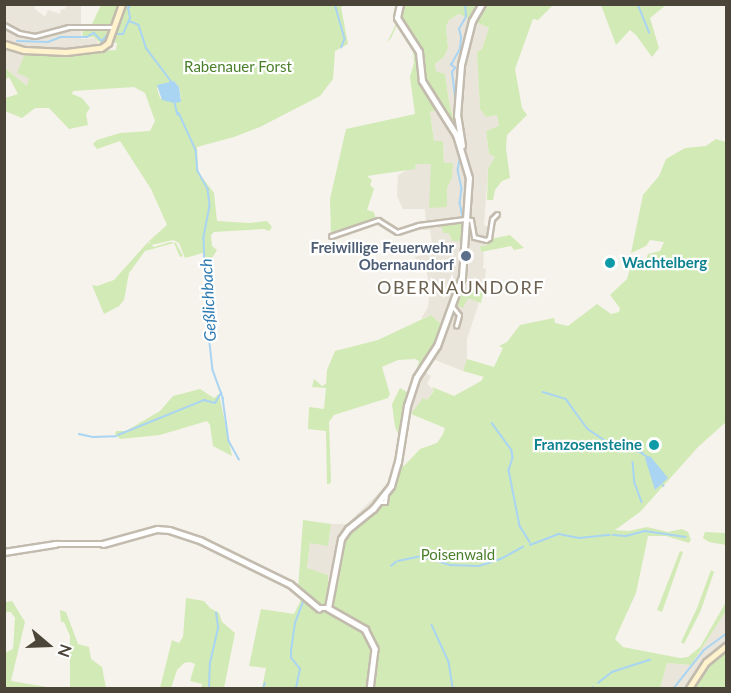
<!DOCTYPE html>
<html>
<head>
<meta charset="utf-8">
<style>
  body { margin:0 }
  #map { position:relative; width:731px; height:693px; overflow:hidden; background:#f6f3ec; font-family:Lato,sans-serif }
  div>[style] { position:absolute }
  .residential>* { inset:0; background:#eae5da }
  .green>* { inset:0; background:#d2eab5 }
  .water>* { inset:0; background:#a9d4f2 }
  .stream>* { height:1.5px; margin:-0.75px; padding:0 0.75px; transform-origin:0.75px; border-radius:0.75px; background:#a9d4f2 }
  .roads { filter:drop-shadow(2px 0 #c2bbae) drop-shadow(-2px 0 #c2bbae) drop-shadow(0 2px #c2bbae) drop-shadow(0 -2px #c2bbae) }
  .minor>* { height:3px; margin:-1.5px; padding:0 1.5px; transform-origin:1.5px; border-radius:1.5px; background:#fff }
  .tertiary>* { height:4.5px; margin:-2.25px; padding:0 2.25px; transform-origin:2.25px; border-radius:2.25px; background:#fff }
  .secondary>* { height:5px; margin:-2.5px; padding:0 2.5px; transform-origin:2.5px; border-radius:2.5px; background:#fff3cd }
  .dots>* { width:16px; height:16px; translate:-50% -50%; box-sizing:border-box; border:3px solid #fff; border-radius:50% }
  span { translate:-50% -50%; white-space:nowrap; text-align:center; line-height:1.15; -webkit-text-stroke:4.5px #fff; paint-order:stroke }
  .park-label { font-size:15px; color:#4a7f2a }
  .service-label { font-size:15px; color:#4e5e75; font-weight:700 }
  .right { translate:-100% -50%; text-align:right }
  .culture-label { font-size:15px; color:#0d838f; font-weight:700 }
  .left { translate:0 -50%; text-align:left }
  .water-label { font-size:16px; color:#2e7ab2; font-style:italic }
  .quarter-label { font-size:18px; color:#6e6250; letter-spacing:1.5px }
  .frame { position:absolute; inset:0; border:6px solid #4b4439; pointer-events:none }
  .north { position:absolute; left:18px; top:615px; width:60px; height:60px; -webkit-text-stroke:4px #fff; paint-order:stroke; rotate:109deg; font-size:16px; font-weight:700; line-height:24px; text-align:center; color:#4b4439 }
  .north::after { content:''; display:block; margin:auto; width:21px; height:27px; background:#4b4439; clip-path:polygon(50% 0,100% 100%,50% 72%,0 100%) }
</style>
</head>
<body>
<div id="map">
  <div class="residential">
    <i style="clip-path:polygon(5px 5px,35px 5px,34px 8px,45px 17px,48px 10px,60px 14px,61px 9px,65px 9px,67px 5px,81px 5px,81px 39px,96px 38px,100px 51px,89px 52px,30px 78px,27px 86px,5px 68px)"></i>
    <i style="clip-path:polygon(459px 14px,489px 28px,482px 49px,477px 52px,480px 109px,486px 117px,497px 115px,500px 127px,486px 131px,489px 154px,496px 157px,488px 169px,484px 225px,488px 227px,489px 238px,486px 240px,486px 246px,480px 247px,481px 252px,484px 253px,483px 268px,486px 269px,484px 288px,467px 339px,467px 359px,463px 371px,430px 358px,422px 371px,431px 376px,427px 384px,434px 390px,427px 400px,423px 399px,411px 414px,405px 411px,415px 378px,434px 348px,442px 325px,431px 315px,421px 319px,428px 307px,430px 289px,425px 265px,418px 266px,415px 257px,433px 251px,430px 230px,420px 230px,420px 225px,426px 224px,425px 209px,403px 209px,397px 196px,398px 175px,408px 169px,415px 169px,416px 164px,444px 163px,443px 142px,434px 141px,430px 112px,437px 110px,437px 107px,461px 144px,460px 132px,457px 120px,454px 121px,449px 102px,445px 74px,436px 71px,435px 64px,444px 57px,448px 48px,446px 27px,449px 20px)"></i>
    <i style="clip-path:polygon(392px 480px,386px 503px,344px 534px,330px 595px,328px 575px,307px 569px,310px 542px,328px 546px,331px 524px,347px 524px)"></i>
    <i style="clip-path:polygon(726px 611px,726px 648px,697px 683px,690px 688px,660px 688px,667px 663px,691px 665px)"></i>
  </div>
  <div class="green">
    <i style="clip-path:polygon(101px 5px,120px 5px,111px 26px,92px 24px)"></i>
    <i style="clip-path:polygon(evenodd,124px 5px,347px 5px,341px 7px,348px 44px,335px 51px,333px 79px,320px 96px,260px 127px,234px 137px,197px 147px,198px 172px,214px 193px,217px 221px,249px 223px,267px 221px,272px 227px,269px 231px,264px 229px,214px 232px,211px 235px,212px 246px,217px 250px,205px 270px,203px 253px,185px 258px,179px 243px,173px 240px,151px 245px,149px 241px,167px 225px,151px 189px,120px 141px,97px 149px,93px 144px,97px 140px,120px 133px,150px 131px,155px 121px,145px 93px,134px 87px,73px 91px,72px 94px,82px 98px,90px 108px,86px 114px,88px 125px,69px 129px,49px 108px,35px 108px,22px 118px,5px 111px,5px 98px,18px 94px,9px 77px,5px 80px,5px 68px,27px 86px,29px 78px,17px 73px,26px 51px,68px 53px,116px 50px,117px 43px,110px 42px,124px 5px,174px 81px,179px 87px,181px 99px,171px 101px,160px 98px,157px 88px,174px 81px)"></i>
    <i style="clip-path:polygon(400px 5px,553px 5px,538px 20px,533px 19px,515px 69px,522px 108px,527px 115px,507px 135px,506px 148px,510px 178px,502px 181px,495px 190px,493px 200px,487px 200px,488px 169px,495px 157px,489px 154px,486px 131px,499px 126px,497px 115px,486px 117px,480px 109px,477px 52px,482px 49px,489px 28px,459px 14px,449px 20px,446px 27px,448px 48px,444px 57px,435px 64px,436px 71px,445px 74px,449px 102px,454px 121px,457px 120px,461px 144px,437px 107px,437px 110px,430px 112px,434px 141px,443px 141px,444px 163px,453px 163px,452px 177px,447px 188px,447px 207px,429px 208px,431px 164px,416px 164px,415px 169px,367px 176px,372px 180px,370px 185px,374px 189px,367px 210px,374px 212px,376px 220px,331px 236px,330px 199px,346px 129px,415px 114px,410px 77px,414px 63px,413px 48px,397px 25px,391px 38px,387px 43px,396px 24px,399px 23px)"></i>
    <i style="clip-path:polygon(601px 5px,666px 5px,650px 18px,659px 48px,652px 57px,636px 35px,630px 30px,616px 45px)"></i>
    <i style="clip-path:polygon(83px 27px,104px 29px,111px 28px,105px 42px,100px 43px,94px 37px,82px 38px)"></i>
    <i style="clip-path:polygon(716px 139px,726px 142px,726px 422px,698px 447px,640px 512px,615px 530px,629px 531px,647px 527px,668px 532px,682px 529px,688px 532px,691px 540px,689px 543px,666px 536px,648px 536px,636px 593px,615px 639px,623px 647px,680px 658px,688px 657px,700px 647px,726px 602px,726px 611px,691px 665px,667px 663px,660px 688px,262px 688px,266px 668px,249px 666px,261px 609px,294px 614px,303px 596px,323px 610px,329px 611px,344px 534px,379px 504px,386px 503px,398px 465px,404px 466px,420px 449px,437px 443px,443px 434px,445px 428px,411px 414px,423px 398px,427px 400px,434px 391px,432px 387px,454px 396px,481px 381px,484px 377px,463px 371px,467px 359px,494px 367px,503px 348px,499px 346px,507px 342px,520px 325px,554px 318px,555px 323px,568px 326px,597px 304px,611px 314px,619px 312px,620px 308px,610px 295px,627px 279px,630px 269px,643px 269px,648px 254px,660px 251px,664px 242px,650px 240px,646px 246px,631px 253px,643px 195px,659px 176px,666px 159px,685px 148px,706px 146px)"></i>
    <i style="clip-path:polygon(464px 220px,463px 241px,452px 241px,449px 233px,443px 233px,441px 224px)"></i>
    <i style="clip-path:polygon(510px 235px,524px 248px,514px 250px,511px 246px,481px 252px,480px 246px,486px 246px,486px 240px)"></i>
    <i style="clip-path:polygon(148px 242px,154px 247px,170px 242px,176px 243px,183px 256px,180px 257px,174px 243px,145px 251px,129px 273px,124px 300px,119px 306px,104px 314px,92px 285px,97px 286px,114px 280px)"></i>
    <i style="clip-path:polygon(468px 288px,484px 288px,481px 303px,468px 298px,463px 308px,454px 304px,459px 291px,465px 294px)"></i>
    <i style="clip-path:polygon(431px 315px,442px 325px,434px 348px,418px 374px,416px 372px,419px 361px,415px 359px,398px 360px,382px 367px,390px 394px,388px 398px,334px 415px,329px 422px,331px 481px,330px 484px,327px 484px,326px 431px,308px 429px,309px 407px,324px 409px,326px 388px,312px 387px,314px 379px,322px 386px,326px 384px,327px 370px,335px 351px,378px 340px)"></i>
    <i style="clip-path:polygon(400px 388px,410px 394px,400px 438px,395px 427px,392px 404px)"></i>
    <i style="clip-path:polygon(200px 389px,214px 398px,219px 394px,232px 456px,213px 446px,210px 425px,207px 421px,160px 435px,120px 439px,115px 434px,116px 431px,126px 431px,160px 411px,173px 396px)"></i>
    <i style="clip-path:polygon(303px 520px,331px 524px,328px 546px,310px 543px,307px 568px,328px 575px,329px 597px,323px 608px,298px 589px)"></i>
    <i style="clip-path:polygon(705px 532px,726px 533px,726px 545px,709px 542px,703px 538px)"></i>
    <i style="clip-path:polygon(680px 551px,683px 552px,662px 612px,657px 610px)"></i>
    <i style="clip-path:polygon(711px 570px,714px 572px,701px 610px,684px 644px,681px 642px,697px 608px)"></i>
    <i style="clip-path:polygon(186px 598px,204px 601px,210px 608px,219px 613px,222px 622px,235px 633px,224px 688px,201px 688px,202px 684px,190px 681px,195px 664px,190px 662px,184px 663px,177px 670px,171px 688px,160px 688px,172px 640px,179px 643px,183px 637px)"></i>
    <i style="clip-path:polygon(12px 601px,25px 622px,11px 681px,53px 688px,5px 688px,5px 653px,13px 649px,15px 618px,11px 612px,6px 612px,6px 602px)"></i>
    <i style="clip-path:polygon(60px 610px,66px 612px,78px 644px,89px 647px,91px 659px,102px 667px,106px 688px,70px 688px,70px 636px,64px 622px,61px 622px)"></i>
    <i style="clip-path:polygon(726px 648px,726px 688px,690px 688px,697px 683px,708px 662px)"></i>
  </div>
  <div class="water">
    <i style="clip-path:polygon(174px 81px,179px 87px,181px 102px,174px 103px,162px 100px,157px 85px)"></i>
    <i style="clip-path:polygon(650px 456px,668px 478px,655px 490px,645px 458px)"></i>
  </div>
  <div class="stream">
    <i style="left:335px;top:4px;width:36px;rotate:74deg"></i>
    <i style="left:345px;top:39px;width:9px;rotate:111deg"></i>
    <i style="left:638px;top:4px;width:31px;rotate:68deg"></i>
    <i style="left:129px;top:21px;width:9px;rotate:21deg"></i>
    <i style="left:139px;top:25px;width:25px;rotate:72deg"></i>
    <i style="left:147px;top:49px;width:40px;rotate:53deg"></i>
    <i style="left:113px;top:34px;width:10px"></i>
    <i style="left:123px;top:34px;width:17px;rotate:-66deg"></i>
    <i style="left:130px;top:18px;width:10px;rotate:-101deg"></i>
    <i style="left:128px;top:8px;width:6px;rotate:-45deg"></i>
    <i style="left:17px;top:41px;width:31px;rotate:2deg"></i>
    <i style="left:48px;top:42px;width:14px;rotate:-21deg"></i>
    <i style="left:61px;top:37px;width:26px"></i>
    <i style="left:87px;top:37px;width:8px;rotate:-30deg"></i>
    <i style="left:94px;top:33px;width:11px;rotate:45deg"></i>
    <i style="left:102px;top:41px;width:11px;rotate:-49deg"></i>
    <i style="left:175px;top:103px;width:12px;rotate:76deg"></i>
    <i style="left:456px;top:105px;width:33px;rotate:-97deg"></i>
    <i style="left:452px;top:72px;width:5px;rotate:-53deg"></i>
    <i style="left:455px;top:68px;width:5px;rotate:-143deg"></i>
    <i style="left:451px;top:65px;width:18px;rotate:-61deg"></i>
    <i style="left:460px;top:49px;width:12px;rotate:-85deg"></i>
    <i style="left:461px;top:37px;width:8px;rotate:-104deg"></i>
    <i style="left:459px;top:29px;width:14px;rotate:-60deg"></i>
    <i style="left:466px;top:17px;width:13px;rotate:-94deg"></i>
    <i style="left:179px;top:113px;width:41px;rotate:65.3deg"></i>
    <i style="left:196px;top:150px;width:21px;rotate:85deg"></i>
    <i style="left:198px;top:171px;width:21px;rotate:61deg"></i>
    <i style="left:208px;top:189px;width:17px;rotate:83deg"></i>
    <i style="left:210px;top:206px;width:33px;rotate:101deg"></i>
    <i style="left:204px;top:238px;width:31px;rotate:88deg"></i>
    <i style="left:205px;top:269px;width:32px;rotate:79deg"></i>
    <i style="left:211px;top:300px;width:16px;rotate:104deg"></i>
    <i style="left:207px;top:316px;width:54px;rotate:83.7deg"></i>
    <i style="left:213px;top:370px;width:30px;rotate:70deg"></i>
    <i style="left:223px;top:398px;width:43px;rotate:82.1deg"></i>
    <i style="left:229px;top:441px;width:21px;rotate:61deg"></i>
    <i style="left:459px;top:120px;width:11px;rotate:68deg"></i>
    <i style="left:463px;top:140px;width:10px;rotate:-84deg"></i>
    <i style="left:464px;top:141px;width:11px;rotate:85deg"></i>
    <i style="left:461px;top:155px;width:15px;rotate:101deg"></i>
    <i style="left:458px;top:170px;width:19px;rotate:78deg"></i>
    <i style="left:462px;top:189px;width:14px;rotate:98deg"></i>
    <i style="left:460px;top:203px;width:14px;rotate:78deg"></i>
    <i style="left:464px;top:272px;width:10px;rotate:-79deg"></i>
    <i style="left:455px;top:306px;width:25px;rotate:-72deg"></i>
    <i style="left:447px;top:325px;width:16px;rotate:-68deg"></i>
    <i style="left:424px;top:362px;width:17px;rotate:-54deg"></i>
    <i style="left:543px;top:392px;width:24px;rotate:17deg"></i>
    <i style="left:566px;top:399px;width:37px;rotate:54deg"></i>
    <i style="left:588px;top:429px;width:23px;rotate:34deg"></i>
    <i style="left:607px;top:442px;width:37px;rotate:17deg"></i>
    <i style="left:642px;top:453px;width:9px;rotate:36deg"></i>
    <i style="left:492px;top:423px;width:34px;rotate:54deg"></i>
    <i style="left:512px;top:451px;width:7px;rotate:82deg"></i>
    <i style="left:513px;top:458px;width:13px;rotate:108deg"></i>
    <i style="left:509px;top:470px;width:57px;rotate:78.9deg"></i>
    <i style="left:520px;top:526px;width:19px;rotate:58deg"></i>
    <i style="left:79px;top:434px;width:14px;rotate:12deg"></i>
    <i style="left:93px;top:437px;width:23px;rotate:-2deg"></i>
    <i style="left:118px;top:435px;width:93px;rotate:-22.1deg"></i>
    <i style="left:204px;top:400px;width:11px;rotate:15deg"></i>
    <i style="left:215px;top:403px;width:12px;rotate:-59deg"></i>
    <i style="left:633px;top:462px;width:21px;rotate:85deg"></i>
    <i style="left:635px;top:483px;width:20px;rotate:70deg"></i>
    <i style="left:663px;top:485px;width:1px;rotate:45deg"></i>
    <i style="left:613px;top:535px;width:13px;rotate:4deg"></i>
    <i style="left:626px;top:536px;width:20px;rotate:-15deg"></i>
    <i style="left:645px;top:531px;width:41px;rotate:8.3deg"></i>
    <i style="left:530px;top:545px;width:31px;rotate:-21deg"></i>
    <i style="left:559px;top:534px;width:20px;rotate:11deg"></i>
    <i style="left:579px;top:538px;width:31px;rotate:-6deg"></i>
    <i style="left:398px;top:561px;width:24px;rotate:-12deg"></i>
    <i style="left:421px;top:556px;width:31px;rotate:17deg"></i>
    <i style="left:451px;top:565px;width:28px;rotate:2deg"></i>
    <i style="left:479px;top:566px;width:23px;rotate:-18deg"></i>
    <i style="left:501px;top:559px;width:25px;rotate:-29deg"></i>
    <i style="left:391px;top:566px;width:6px;rotate:-39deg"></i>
    <i style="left:432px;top:625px;width:41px;rotate:65.3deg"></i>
    <i style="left:449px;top:662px;width:26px;rotate:81deg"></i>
    <i style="left:598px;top:683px;width:18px;rotate:-38deg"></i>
    <i style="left:612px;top:672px;width:40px;rotate:-18deg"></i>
    <i style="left:209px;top:688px;width:25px;rotate:-88deg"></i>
    <i style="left:210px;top:663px;width:37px;rotate:-77deg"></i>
    <i style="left:218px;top:627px;width:14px;rotate:-98deg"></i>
    <i style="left:263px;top:688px;width:5px;rotate:-68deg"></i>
    <i style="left:296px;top:688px;width:19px;rotate:-78deg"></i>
    <i style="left:300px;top:669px;width:14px;rotate:-129deg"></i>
    <i style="left:291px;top:658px;width:7px;rotate:-90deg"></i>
    <i style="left:291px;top:651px;width:28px;rotate:-82deg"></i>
    <i style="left:295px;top:623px;width:26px;rotate:-69deg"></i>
    <i style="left:592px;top:688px;width:1px;rotate:-45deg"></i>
    <i style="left:674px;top:688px;width:48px;rotate:-51.7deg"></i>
    <i style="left:704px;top:650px;width:27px;rotate:-36deg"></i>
  </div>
  <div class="roads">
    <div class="minor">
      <i style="left:4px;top:25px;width:17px;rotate:28deg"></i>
      <i style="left:19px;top:33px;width:16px;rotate:11deg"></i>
      <i style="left:35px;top:36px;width:34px;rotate:-15deg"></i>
      <i style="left:68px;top:27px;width:45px"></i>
      <i style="left:331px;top:236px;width:50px;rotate:-18.8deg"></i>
      <i style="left:378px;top:220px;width:22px;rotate:32deg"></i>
      <i style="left:397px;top:232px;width:22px;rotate:-18deg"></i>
      <i style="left:418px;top:225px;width:47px;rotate:-7.3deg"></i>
      <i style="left:465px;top:219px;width:6px;rotate:9deg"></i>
      <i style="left:471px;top:220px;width:17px;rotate:80deg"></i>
      <i style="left:474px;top:237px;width:12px;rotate:14deg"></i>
      <i style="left:486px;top:240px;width:4px;rotate:-34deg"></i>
      <i style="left:489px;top:238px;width:19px;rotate:-81deg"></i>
      <i style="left:492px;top:219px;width:7px;rotate:-45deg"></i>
      <i style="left:452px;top:306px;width:11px;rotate:52deg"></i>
      <i style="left:459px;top:315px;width:11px;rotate:105deg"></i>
      <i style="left:379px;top:502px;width:6px"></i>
      <i style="left:385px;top:502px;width:8px;rotate:-83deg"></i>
    </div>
    <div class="tertiary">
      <i style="left:462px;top:146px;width:30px;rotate:-99deg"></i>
      <i style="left:457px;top:116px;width:51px;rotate:-85.5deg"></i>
      <i style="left:461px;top:65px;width:45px;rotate:-76deg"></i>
      <i style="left:472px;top:21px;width:20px;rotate:-60deg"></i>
      <i style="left:4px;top:552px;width:52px;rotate:-8.9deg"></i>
      <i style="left:55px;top:544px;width:48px"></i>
      <i style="left:103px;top:544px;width:56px;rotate:-15.5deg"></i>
      <i style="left:157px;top:529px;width:12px;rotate:5deg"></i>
      <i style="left:169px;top:530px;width:33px;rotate:18deg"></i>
      <i style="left:200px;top:540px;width:100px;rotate:26.1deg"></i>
      <i style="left:290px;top:584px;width:38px;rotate:40deg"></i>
      <i style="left:319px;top:608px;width:9px"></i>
      <i style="left:328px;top:608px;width:43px;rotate:29.6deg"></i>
      <i style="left:365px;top:629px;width:22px;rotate:63deg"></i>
      <i style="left:375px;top:649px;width:39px;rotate:97deg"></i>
      <i style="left:328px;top:608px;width:70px;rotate:-79.3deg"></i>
      <i style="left:341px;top:539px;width:12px;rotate:-55deg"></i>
      <i style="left:348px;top:529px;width:32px;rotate:-39deg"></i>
      <i style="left:373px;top:509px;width:29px;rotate:-52deg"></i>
      <i style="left:391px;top:486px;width:25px;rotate:-74deg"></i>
      <i style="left:398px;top:462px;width:57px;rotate:-80.9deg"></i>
      <i style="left:407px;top:406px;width:29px;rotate:-72deg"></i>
      <i style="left:416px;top:378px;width:38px;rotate:-57deg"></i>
      <i style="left:437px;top:346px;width:73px;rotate:-70.1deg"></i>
      <i style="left:462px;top:277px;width:99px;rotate:-86deg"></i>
      <i style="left:469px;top:178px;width:45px;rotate:-106.8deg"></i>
      <i style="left:456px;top:135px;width:64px;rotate:-122.2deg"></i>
      <i style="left:422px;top:81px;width:29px;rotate:-96deg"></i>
      <i style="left:419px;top:52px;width:40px;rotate:-122.9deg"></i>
      <i style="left:397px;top:18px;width:14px;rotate:-78deg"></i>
    </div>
    <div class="secondary">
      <i style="left:4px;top:44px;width:21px;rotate:17deg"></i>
      <i style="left:24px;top:50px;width:42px;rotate:2.7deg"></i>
      <i style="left:66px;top:52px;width:35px;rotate:-7deg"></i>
      <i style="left:101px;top:48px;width:9px;rotate:-36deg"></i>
      <i style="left:108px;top:43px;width:41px;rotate:-70.3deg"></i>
      <i style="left:689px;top:688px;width:31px;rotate:-57deg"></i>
      <i style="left:706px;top:662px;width:26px;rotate:-39deg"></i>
    </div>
  </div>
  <div class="dots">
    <i style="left:466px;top:256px;background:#5c6f8a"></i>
    <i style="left:610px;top:263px;background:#0f9aa8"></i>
    <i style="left:654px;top:445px;background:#0f9aa8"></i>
  </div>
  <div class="park-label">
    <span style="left:238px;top:67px">Rabenauer Forst</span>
    <span style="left:458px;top:555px">Poisenwald</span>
  </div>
  <div class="service-label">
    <span class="right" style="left:454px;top:256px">Freiwillige Feuerwehr<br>Obernaundorf</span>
  </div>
  <div class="culture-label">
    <span class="left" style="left:622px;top:263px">Wachtelberg</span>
    <span class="right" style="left:642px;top:445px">Franzosensteine</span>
  </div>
  <div class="water-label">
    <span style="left:208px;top:300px;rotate:-93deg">Geßlichbach</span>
  </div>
  <div class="quarter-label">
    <span style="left:461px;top:287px">OBERNAUNDORF</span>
  </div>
  <div class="frame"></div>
  <div class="north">N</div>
</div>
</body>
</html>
